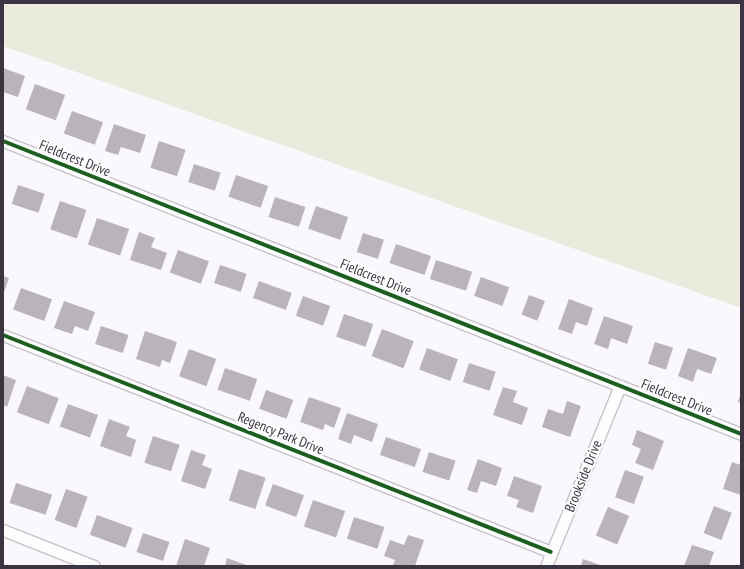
<!DOCTYPE html>
<html>
<head>
<meta charset="utf-8">
<style>
  body { margin:0 }
  #map { position:relative; width:744px; height:569px; overflow:hidden; background:#faf8fc; font-family:"PT Sans Narrow",sans-serif }
  div>[style] { position:absolute }
  .green>* { inset:0; background:#eaebdd }
  .building>* { inset:0; background:#b8b4ba; transform-origin:0 0 }
  .roads { filter:drop-shadow(1px 0 #c7c2ca) drop-shadow(-1px 0 #c7c2ca) drop-shadow(0 1px #c7c2ca) drop-shadow(0 -1px #c7c2ca) }
  .minor>* { height:11px; margin:-5.5px; padding:0 5.5px; transform-origin:5.5px; border-radius:5.5px; background:#fefeff }
  .cycleway>* { height:4px; margin:-2px; padding:0 2px; transform-origin:2px; border-radius:2px; background:#1b5e20 }
  span { translate:-50% -50%; white-space:nowrap; text-align:center; line-height:1.15; -webkit-text-stroke:4px #fff; paint-order:stroke }
  .street-label { font-size:14px; color:#3d3441 }
  .frame { position:absolute; inset:0; border:4px solid #3d3441; pointer-events:none }
</style>
</head>
<body>
<div id="map">
  <div class="green">
    <i style="clip-path:polygon(3px 3px,741px 3px,741px 308px,3px 46px)"></i>
  </div>
  <div class="building">
    <i style="clip-path:polygon(3px 68px,25px 76px,18px 97px,3px 92px)"></i>
    <i style="left:35px;top:84px;width:32px;height:27px;rotate:20deg"></i>
    <i style="left:72px;top:111px;width:33px;height:24px;rotate:20deg"></i>
    <i style="clip-path:polygon(114px 124px,146px 135px,140px 153px,121px 147px,118px 155px,105px 151px)"></i>
    <i style="left:159px;top:141px;width:28px;height:28px;rotate:18deg"></i>
    <i style="left:194px;top:164px;width:28px;height:19px;rotate:18deg"></i>
    <i style="left:236px;top:175px;width:34px;height:23px;rotate:19deg"></i>
    <i style="left:18px;top:185px;width:28px;height:20px;rotate:18deg"></i>
    <i style="left:275px;top:197px;width:32px;height:21px;rotate:18deg"></i>
    <i style="left:60px;top:201px;width:28px;height:30px;rotate:19deg"></i>
    <i style="left:316px;top:206px;width:34px;height:24px;rotate:19deg"></i>
    <i style="left:97px;top:218px;width:34px;height:28px;rotate:19deg"></i>
    <i style="clip-path:polygon(139px 232px,155px 238px,151px 247px,167px 253px,161px 270px,130px 260px)"></i>
    <i style="left:363px;top:233px;width:22px;height:20px;rotate:18deg"></i>
    <i style="left:396px;top:244px;width:37px;height:20px;rotate:19deg"></i>
    <i style="left:178px;top:250px;width:33px;height:24px;rotate:20deg"></i>
    <i style="left:436px;top:260px;width:38px;height:20px;rotate:18deg"></i>
    <i style="left:220px;top:265px;width:28px;height:19px;rotate:18deg"></i>
    <i style="clip-path:polygon(3px 276px,9px 278px,3px 295px)"></i>
    <i style="left:481px;top:277px;width:30px;height:20px;rotate:20deg"></i>
    <i style="left:259px;top:281px;width:35px;height:18px;rotate:20deg"></i>
    <i style="left:21px;top:288px;width:33px;height:23px;rotate:20deg"></i>
    <i style="left:529px;top:295px;width:17px;height:21px;rotate:21deg"></i>
    <i style="left:303px;top:296px;width:29px;height:21px;rotate:20deg"></i>
    <i style="clip-path:polygon(569px 299px,593px 308px,587px 326px,576px 322px,572px 334px,558px 329px)"></i>
    <i style="clip-path:polygon(64px 301px,95px 312px,88px 331px,75px 326px,72px 334px,54px 328px)"></i>
    <i style="left:344px;top:314px;width:31px;height:24px;rotate:19deg"></i>
    <i style="clip-path:polygon(604px 316px,633px 326px,627px 344px,611px 338px,608px 349px,594px 344px)"></i>
    <i style="left:101px;top:326px;width:29px;height:19px;rotate:18deg"></i>
    <i style="left:382px;top:329px;width:34px;height:29px;rotate:21deg"></i>
    <i style="clip-path:polygon(145px 331px,177px 342px,170px 363px,162px 360px,160px 367px,136px 359px)"></i>
    <i style="left:655px;top:342px;width:19px;height:23px;rotate:18deg"></i>
    <i style="left:427px;top:348px;width:33px;height:23px;rotate:20deg"></i>
    <i style="clip-path:polygon(688px 348px,717px 358px,711px 374px,697px 369px,693px 382px,678px 376px)"></i>
    <i style="left:189px;top:349px;width:29px;height:29px;rotate:20deg"></i>
    <i style="left:469px;top:363px;width:28px;height:20px;rotate:18deg"></i>
    <i style="left:225px;top:368px;width:34px;height:23px;rotate:19deg"></i>
    <i style="clip-path:polygon(3px 375px,16px 380px,7px 407px,3px 405px)"></i>
    <i style="left:27px;top:386px;width:34px;height:28px;rotate:21deg"></i>
    <i style="clip-path:polygon(503px 387px,517px 391px,513px 402px,528px 408px,522px 425px,493px 415px)"></i>
    <i style="left:266px;top:390px;width:29px;height:20px;rotate:20deg"></i>
    <i style="clip-path:polygon(741px 393px,741px 403px,738px 402px)"></i>
    <i style="clip-path:polygon(309px 397px,341px 408px,334px 428px,325px 424px,323px 430px,300px 422px)"></i>
    <i style="clip-path:polygon(567px 401px,581px 406px,570px 437px,542px 427px,548px 409px,563px 414px)"></i>
    <i style="left:68px;top:404px;width:32px;height:24px;rotate:20deg"></i>
    <i style="clip-path:polygon(347px 413px,378px 424px,372px 442px,354px 435px,351px 444px,338px 439px)"></i>
    <i style="clip-path:polygon(109px 419px,130px 427px,126px 436px,136px 440px,131px 457px,100px 446px)"></i>
    <i style="clip-path:polygon(637px 430px,664px 441px,653px 470px,635px 463px,641px 449px,632px 445px)"></i>
    <i style="left:153px;top:436px;width:28px;height:28px;rotate:18deg"></i>
    <i style="left:386px;top:437px;width:37px;height:19px;rotate:19deg"></i>
    <i style="clip-path:polygon(191px 450px,206px 455px,202px 465px,212px 469px,205px 489px,181px 481px)"></i>
    <i style="left:429px;top:452px;width:28px;height:21px;rotate:18deg"></i>
    <i style="clip-path:polygon(478px 459px,502px 468px,496px 486px,481px 481px,477px 493px,467px 490px)"></i>
    <i style="clip-path:polygon(732px 462px,741px 465px,741px 495px,723px 489px)"></i>
    <i style="left:239px;top:469px;width:28px;height:33px;rotate:18deg"></i>
    <i style="left:625px;top:470px;width:20px;height:29px;rotate:20deg"></i>
    <i style="clip-path:polygon(514px 476px,542px 486px,533px 513px,516px 507px,519px 500px,507px 496px)"></i>
    <i style="left:16px;top:483px;width:38px;height:21px;rotate:18deg"></i>
    <i style="left:273px;top:484px;width:33px;height:23px;rotate:20deg"></i>
    <i style="left:66px;top:489px;width:23px;height:33px;rotate:20deg"></i>
    <i style="left:313px;top:500px;width:34px;height:28px;rotate:19deg"></i>
    <i style="left:714px;top:506px;width:19px;height:29px;rotate:21deg"></i>
    <i style="left:608px;top:507px;width:23px;height:31px;rotate:23deg"></i>
    <i style="left:97px;top:515px;width:38px;height:21px;rotate:20deg"></i>
    <i style="left:354px;top:517px;width:32px;height:23px;rotate:18deg"></i>
    <i style="left:143px;top:533px;width:28px;height:20px;rotate:19deg"></i>
    <i style="clip-path:polygon(408px 535px,424px 540px,415px 566px,393px 565px,395px 560px,384px 556px,390px 540px,404px 545px)"></i>
    <i style="clip-path:polygon(185px 539px,210px 548px,204px 566px,176px 566px)"></i>
    <i style="clip-path:polygon(692px 545px,714px 552px,709px 566px,684px 566px)"></i>
    <i style="clip-path:polygon(227px 558px,249px 566px,225px 566px)"></i>
    <i style="clip-path:polygon(583px 559px,603px 566px,581px 566px)"></i>
  </div>
  <div class="roads">
    <div class="minor">
      <i style="left:3px;top:141px;width:794px;rotate:21.65deg"></i>
      <i style="left:3px;top:335px;width:589px;rotate:21.6deg"></i>
      <i style="left:3px;top:530px;width:98px;rotate:21.6deg"></i>
      <i style="left:546px;top:566px;width:195px;rotate:-67.7deg"></i>
    </div>
  </div>
  <div class="cycleway">
    <i style="left:3px;top:141px;width:794px;rotate:21.65deg"></i>
    <i style="left:3px;top:335px;width:589px;rotate:21.6deg"></i>
  </div>
  <div class="street-label">
    <span style="left:75px;top:158px;rotate:22deg">Fieldcrest Drive</span>
    <span style="left:376px;top:277px;rotate:22deg">Fieldcrest Drive</span>
    <span style="left:677px;top:397px;rotate:22deg">Fieldcrest Drive</span>
    <span style="left:281px;top:433px;rotate:22deg">Regency Park Drive</span>
    <span style="left:583px;top:476px;rotate:-68deg">Brookside Drive</span>
  </div>
  <div class="frame"></div>
</div>
</body>
</html>
